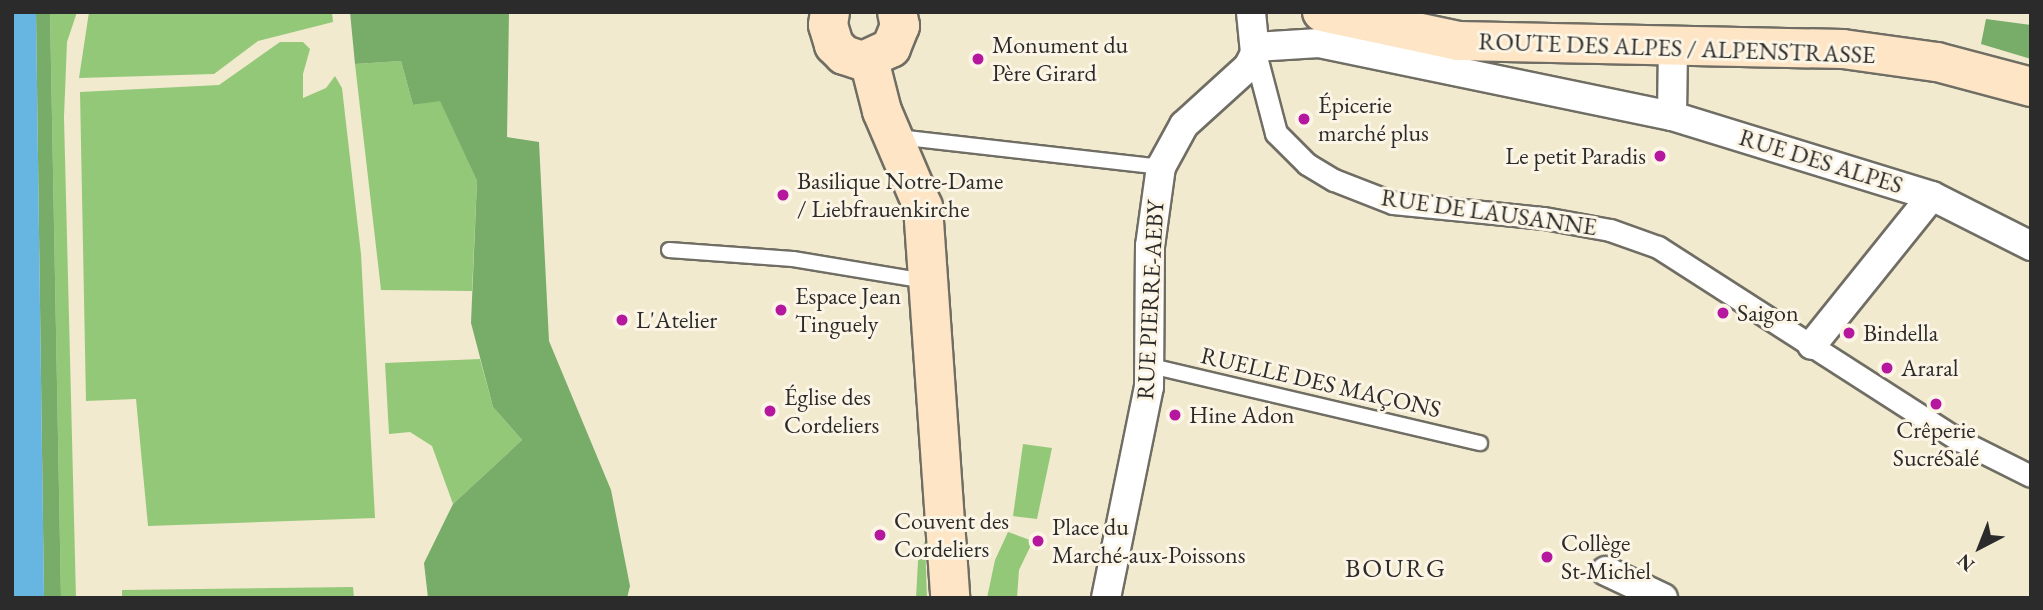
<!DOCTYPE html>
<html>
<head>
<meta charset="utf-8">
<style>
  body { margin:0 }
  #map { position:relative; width:2043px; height:610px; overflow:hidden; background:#f1eacf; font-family:"EB Garamond",serif }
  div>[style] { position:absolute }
  .green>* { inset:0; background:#94c879 }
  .forest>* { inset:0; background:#77ac69 }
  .water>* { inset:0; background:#66b6e1 }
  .minor-tunnel>* { height:28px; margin-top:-14px; transform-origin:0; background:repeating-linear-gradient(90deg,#c9c4ae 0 28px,transparent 0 42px) }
  .roads { filter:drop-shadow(2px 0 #706e64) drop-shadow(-2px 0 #706e64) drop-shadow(0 2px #706e64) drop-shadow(0 -2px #706e64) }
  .service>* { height:14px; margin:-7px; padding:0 7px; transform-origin:7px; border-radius:7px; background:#fff }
  .pedestrian>* { height:21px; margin:-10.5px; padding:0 10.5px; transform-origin:10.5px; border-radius:10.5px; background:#fff }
  .minor>* { height:28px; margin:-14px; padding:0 14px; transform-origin:14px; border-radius:14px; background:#fff }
  .secondary>* { height:38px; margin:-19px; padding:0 19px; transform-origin:19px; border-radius:19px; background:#fde5c5 }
  .dots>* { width:19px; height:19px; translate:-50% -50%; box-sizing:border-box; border:4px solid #fcf5e5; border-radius:50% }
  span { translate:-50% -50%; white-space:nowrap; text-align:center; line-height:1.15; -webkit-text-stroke:6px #fcf5e5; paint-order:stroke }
  .poi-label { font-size:24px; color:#2b2b2b }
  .left { translate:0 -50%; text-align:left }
  .right { translate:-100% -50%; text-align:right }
  .street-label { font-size:24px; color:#2b2b2b }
  .neighbourhood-label { font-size:26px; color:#2b2b2b; letter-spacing:2px }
  .frame { position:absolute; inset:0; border:14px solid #2b2b2b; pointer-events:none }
  .north { position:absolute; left:1945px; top:512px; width:70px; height:70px; -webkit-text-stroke:5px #fcf5e5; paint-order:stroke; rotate:222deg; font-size:19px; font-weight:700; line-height:28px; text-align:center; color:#2b2b2b }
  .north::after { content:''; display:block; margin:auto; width:24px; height:32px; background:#2b2b2b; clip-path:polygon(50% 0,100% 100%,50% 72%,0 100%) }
</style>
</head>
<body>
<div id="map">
  <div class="green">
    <i style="clip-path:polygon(50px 12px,77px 12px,67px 42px,64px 117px,76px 598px,61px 598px)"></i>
    <i style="clip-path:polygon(89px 12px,332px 12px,333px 22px,258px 41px,214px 74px,79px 78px)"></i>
    <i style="clip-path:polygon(280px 42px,303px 42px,310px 49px,303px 74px,303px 98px,326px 88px,335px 76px,342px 88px,361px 254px,375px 518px,148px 526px,136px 399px,86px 401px,80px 92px,219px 85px)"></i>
    <i style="clip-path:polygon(401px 61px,413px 105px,440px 100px,477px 181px,472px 291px,381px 290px,355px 64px)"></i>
    <i style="clip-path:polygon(480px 359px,493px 407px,522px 440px,453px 504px,432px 446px,410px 432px,389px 434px,385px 363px)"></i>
    <i style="clip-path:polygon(1023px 444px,1052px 448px,1037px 519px,1013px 516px)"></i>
    <i style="clip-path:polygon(1008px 532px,1033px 541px,1019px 570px,1017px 598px,987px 598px,995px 560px)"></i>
    <i style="clip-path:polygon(925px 541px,927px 598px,916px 598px,918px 561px)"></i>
    <i style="clip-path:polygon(353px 587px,354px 598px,122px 598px,122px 590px)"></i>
  </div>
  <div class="forest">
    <i style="clip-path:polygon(36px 12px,50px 12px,61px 598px,44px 598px)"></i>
    <i style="clip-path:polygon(350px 12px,509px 12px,507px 137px,539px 142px,549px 341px,611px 490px,630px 586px,627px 598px,428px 598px,424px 563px,453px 504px,522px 440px,493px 407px,471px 323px,477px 181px,440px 101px,413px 105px,401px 61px,355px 64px)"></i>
    <i style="clip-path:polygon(1986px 19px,2031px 25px,2031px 59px,1981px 44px)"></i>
  </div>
  <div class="water">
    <i style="clip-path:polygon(12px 12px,36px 12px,44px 598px,12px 598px)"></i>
  </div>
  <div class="minor-tunnel">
    <i style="left:1442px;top:56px;width:44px;rotate:-88.7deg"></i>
  </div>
  <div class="roads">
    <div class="service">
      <i style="left:898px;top:137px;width:265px;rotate:6.5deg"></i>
      <i style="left:669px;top:250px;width:124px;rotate:4.2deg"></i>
      <i style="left:793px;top:259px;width:135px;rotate:9.4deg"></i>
      <i style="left:1151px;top:366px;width:338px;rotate:13.2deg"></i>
    </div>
    <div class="pedestrian">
      <i style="left:1255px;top:53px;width:83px;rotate:75.3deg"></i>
      <i style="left:1276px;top:133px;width:44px;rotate:45deg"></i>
      <i style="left:1307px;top:164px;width:31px;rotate:31deg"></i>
      <i style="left:1334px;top:180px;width:63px;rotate:21.3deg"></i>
      <i style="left:1393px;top:203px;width:152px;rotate:5.7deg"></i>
      <i style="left:1544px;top:218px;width:67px;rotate:10.3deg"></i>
      <i style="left:1610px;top:230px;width:51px;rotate:19.5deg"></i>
      <i style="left:1658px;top:247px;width:358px;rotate:32.7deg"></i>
      <i style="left:1959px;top:440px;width:80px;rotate:26.6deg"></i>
    </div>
    <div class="minor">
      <i style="left:1673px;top:45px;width:71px;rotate:90.8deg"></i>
      <i style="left:1672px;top:116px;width:272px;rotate:17.1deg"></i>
      <i style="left:1932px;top:196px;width:111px;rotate:26.8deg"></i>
      <i style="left:1255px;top:47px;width:64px;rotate:-3.6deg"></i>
      <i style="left:1319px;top:43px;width:360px;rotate:11.7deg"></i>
      <i style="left:1812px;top:345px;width:191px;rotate:-51.2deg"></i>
      <i style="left:1606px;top:571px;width:63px;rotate:25.3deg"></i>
      <i style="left:1106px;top:598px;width:215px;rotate:-78.5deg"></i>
      <i style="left:1149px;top:387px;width:141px;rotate:-89.6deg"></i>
      <i style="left:1150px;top:246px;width:80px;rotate:-82.1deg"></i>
      <i style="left:1161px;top:167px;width:48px;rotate:-61.3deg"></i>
      <i style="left:1184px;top:125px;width:86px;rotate:-42.2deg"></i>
      <i style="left:1248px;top:67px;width:16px;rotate:-63deg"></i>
      <i style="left:1255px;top:53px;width:41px;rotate:-95.6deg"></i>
    </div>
    <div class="secondary">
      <i style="left:830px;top:12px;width:13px;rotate:99deg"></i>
      <i style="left:828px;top:25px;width:21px;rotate:73deg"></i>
      <i style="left:834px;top:45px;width:14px;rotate:45deg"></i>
      <i style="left:844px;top:55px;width:20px;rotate:18deg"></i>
      <i style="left:863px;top:61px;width:31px;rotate:-25deg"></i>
      <i style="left:891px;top:48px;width:24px;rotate:-68deg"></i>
      <i style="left:900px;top:26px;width:14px;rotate:-102deg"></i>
      <i style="left:1322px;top:12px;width:139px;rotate:12deg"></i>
      <i style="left:1458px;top:41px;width:385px;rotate:1.2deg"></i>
      <i style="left:1843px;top:49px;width:95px;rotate:7.9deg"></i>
      <i style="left:1937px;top:62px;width:97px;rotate:14.9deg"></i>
      <i style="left:869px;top:60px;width:53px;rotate:75.7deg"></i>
      <i style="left:882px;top:111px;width:104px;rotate:66.9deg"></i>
      <i style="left:923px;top:207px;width:392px;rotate:86deg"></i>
    </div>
  </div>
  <div class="dots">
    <i style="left:978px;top:59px;background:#b5179e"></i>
    <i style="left:1304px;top:119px;background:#b5179e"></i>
    <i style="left:1660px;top:156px;background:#b5179e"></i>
    <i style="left:783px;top:195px;background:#b5179e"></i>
    <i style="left:781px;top:310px;background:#b5179e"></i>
    <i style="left:1723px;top:313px;background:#b5179e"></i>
    <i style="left:622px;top:320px;background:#b5179e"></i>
    <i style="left:1849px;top:333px;background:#b5179e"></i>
    <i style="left:1887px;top:368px;background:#b5179e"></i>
    <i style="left:1936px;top:404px;background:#b5179e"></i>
    <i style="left:770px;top:411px;background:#b5179e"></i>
    <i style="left:1175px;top:415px;background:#b5179e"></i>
    <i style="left:880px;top:535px;background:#b5179e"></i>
    <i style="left:1038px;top:541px;background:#b5179e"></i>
    <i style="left:1547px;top:557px;background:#b5179e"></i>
  </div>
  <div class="poi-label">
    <span class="left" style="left:992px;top:59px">Monument du<br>Père Girard</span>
    <span class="left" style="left:1318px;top:119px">Épicerie<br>marché plus</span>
    <span class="right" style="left:1646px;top:156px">Le petit Paradis</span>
    <span class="left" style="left:797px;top:195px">Basilique Notre-Dame<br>/ Liebfrauenkirche</span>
    <span class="left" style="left:795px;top:310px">Espace Jean<br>Tinguely</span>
    <span class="left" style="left:1737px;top:313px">Saigon</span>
    <span class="left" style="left:636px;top:320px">L'Atelier</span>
    <span class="left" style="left:1863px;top:333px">Bindella</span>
    <span class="left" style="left:1901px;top:368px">Araral</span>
    <span class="left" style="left:784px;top:411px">Église des<br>Cordeliers</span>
    <span class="left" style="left:1189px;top:415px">Hine Adon</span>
    <span style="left:1936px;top:444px">Crêperie<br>SucréSalé</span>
    <span class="left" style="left:894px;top:535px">Couvent des<br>Cordeliers</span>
    <span class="left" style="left:1052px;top:541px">Place du<br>Marché-aux-Poissons</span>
    <span class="left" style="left:1561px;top:557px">Collège<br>St-Michel</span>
  </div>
  <div class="street-label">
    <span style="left:1677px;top:48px;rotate:2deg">ROUTE DES ALPES / ALPENSTRASSE</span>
    <span style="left:1821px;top:161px;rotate:17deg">RUE DES ALPES</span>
    <span style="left:1489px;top:212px;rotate:8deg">RUE DE LAUSANNE</span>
    <span style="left:1150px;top:300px;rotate:-87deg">RUE PIERRE-AEBY</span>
    <span style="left:1321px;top:382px;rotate:13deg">RUELLE DES MAÇONS</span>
  </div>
  <div class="neighbourhood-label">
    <span style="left:1396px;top:569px">BOURG</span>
  </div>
  <div class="frame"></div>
  <div class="north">N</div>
</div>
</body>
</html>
